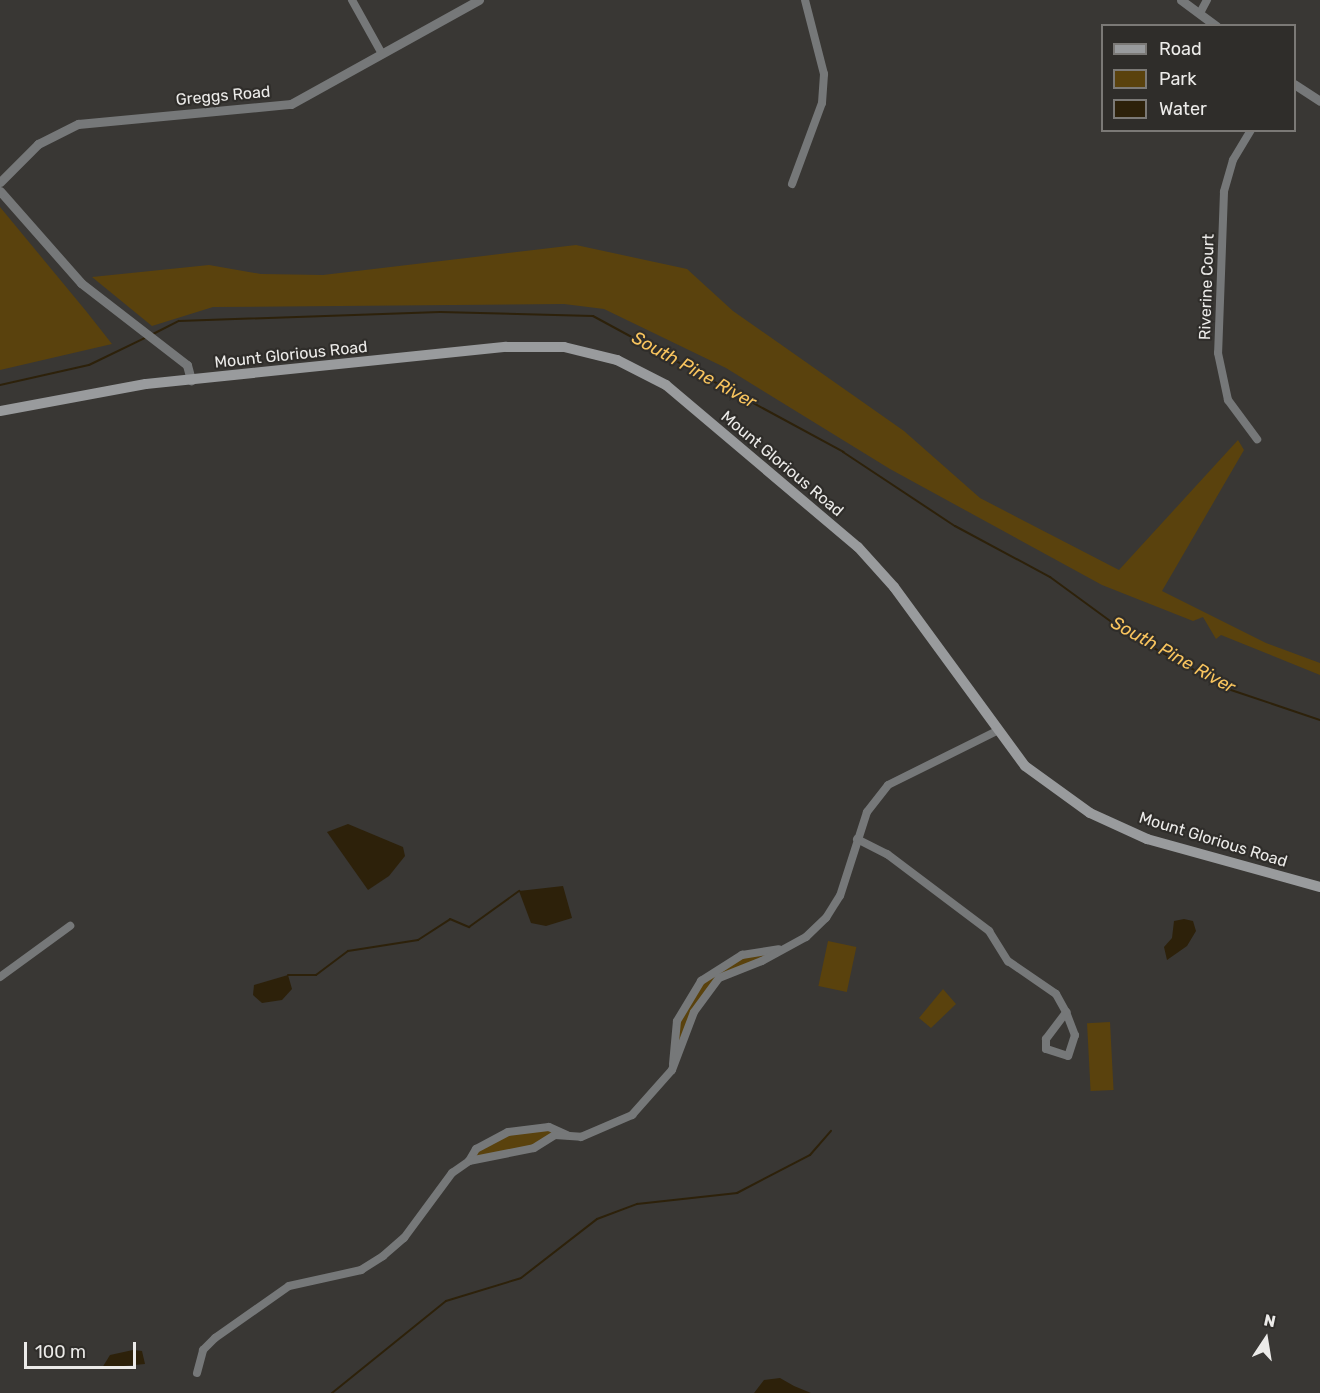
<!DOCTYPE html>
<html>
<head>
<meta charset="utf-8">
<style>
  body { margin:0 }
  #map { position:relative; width:1320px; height:1393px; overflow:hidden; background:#393734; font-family:Rubik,sans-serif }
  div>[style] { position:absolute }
  .green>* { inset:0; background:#5a420d; transform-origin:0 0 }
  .water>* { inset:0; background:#2d210a }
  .stream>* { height:2px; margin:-1px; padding:0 1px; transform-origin:1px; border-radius:1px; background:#2d210a }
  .minor>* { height:8px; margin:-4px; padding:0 4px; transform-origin:4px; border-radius:4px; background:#767879 }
  .tertiary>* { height:9px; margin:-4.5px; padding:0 4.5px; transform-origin:4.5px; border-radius:4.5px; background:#767879 }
  .secondary>* { height:10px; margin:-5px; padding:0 5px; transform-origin:5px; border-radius:5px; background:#999b9d }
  span { translate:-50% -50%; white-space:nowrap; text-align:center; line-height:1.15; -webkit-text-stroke:4.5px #2f2d2a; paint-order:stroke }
  .street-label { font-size:16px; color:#ecebe9 }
  .water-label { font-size:18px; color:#f8c45e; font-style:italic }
  .legend { position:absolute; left:1101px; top:24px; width:195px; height:108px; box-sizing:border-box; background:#2f2d2a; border:2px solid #7b7976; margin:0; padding:8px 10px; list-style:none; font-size:18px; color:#ecebe9 }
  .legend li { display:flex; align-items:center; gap:12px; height:30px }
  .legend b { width:30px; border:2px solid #7b7976 }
  .north { position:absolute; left:1236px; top:1309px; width:60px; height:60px; -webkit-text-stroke:4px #2f2d2a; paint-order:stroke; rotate:12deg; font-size:16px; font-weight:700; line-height:24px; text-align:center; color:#ecebe9 }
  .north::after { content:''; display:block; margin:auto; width:21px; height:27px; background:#ecebe9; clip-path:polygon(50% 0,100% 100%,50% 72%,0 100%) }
  .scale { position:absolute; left:24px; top:1342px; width:112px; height:27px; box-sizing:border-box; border:3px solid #ecebe9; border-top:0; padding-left:8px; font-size:18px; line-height:21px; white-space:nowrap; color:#ecebe9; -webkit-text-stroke:4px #2f2d2a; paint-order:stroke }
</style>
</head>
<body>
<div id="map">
  <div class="green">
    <i style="clip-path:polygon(0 207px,86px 311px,112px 344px,0 370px)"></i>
    <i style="clip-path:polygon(576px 245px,687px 269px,733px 311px,904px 431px,980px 498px,1119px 570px,1238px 440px,1244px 450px,1162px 591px,1266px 643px,1320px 663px,1320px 675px,1221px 635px,1216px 639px,1203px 617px,1193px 621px,1102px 585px,890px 469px,726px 368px,604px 309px,564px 304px,213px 307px,152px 326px,92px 277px,209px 265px,261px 274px,323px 275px)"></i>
    <i style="left:828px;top:941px;width:29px;height:46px;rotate:12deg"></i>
    <i style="clip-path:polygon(780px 949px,719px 978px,705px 993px,674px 1058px,676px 1027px,701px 981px,742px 955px)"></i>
    <i style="clip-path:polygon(943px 989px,956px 1004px,931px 1028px,919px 1018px)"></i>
    <i style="left:1110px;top:1022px;width:68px;height:23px;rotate:87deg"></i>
    <i style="clip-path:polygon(549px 1127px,555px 1136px,534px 1148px,469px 1161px,476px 1149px,508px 1132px)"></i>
  </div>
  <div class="water">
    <i style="clip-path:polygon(348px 824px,403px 847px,405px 856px,389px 876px,368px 890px,327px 832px)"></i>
    <i style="clip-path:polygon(563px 886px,572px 918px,546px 926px,531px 923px,519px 891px)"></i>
    <i style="clip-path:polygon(1184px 919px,1193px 921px,1196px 931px,1187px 946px,1167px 960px,1164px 947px,1172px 938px,1174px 921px)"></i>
    <i style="clip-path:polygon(288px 975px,292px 989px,282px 1000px,262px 1003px,253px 995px,254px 985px)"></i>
    <i style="clip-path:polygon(133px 1350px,142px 1351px,145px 1364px,102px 1368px,110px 1355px)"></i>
    <i style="clip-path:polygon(780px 1378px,794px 1386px,811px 1393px,754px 1393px,764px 1380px)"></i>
  </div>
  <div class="stream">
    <i style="left:153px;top:334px;width:29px;rotate:-27deg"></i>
    <i style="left:179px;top:321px;width:261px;rotate:-2deg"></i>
    <i style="left:440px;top:312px;width:153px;rotate:1.5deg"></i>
    <i style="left:593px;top:316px;width:285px;rotate:28.5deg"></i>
    <i style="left:843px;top:452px;width:134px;rotate:33.5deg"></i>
    <i style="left:955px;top:526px;width:108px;rotate:28.2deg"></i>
    <i style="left:1050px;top:577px;width:97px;rotate:36.2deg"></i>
    <i style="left:1128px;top:634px;width:117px;rotate:28.5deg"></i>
    <i style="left:1231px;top:690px;width:94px;rotate:18.6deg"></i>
    <i style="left:0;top:385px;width:91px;rotate:-12.7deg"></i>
    <i style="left:89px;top:365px;width:64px;rotate:-25.8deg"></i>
    <i style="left:288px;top:975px;width:28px"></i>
    <i style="left:316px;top:975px;width:40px;rotate:-37deg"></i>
    <i style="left:348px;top:951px;width:71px;rotate:-8.9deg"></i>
    <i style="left:418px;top:940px;width:38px;rotate:-33deg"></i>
    <i style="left:450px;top:919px;width:21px;rotate:23deg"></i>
    <i style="left:469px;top:927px;width:62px;rotate:-35.8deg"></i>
    <i style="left:332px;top:1393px;width:146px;rotate:-38.9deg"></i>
    <i style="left:446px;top:1301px;width:78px;rotate:-17deg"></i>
    <i style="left:521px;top:1278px;width:96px;rotate:-37.8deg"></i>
    <i style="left:597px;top:1219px;width:43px;rotate:-20.6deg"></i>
    <i style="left:637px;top:1204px;width:101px;rotate:-6.3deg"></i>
    <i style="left:737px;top:1193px;width:82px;rotate:-27.5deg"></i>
    <i style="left:810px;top:1155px;width:32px;rotate:-49deg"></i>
  </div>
  <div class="minor">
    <i style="left:352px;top:0;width:62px;rotate:60.9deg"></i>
    <i style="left:1200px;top:13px;width:15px;rotate:-62deg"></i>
    <i style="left:1251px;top:130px;width:35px;rotate:121deg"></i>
    <i style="left:1233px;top:160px;width:33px;rotate:106deg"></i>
    <i style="left:1224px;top:192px;width:161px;rotate:92.1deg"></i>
    <i style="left:1218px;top:353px;width:48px;rotate:78deg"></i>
    <i style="left:1228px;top:400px;width:49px;rotate:53.4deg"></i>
    <i style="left:792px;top:184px;width:86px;rotate:-69.7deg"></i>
    <i style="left:822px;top:103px;width:29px;rotate:-86deg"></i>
    <i style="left:824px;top:74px;width:76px;rotate:-104.4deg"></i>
    <i style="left:857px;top:839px;width:34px;rotate:27deg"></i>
    <i style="left:887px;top:854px;width:128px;rotate:37deg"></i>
    <i style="left:989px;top:931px;width:36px;rotate:58deg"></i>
    <i style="left:1008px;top:961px;width:58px;rotate:34.5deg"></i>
    <i style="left:1056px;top:994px;width:21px;rotate:61deg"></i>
    <i style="left:1066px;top:1012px;width:25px;rotate:69deg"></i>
    <i style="left:1075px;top:1035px;width:22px;rotate:108deg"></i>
    <i style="left:1068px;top:1056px;width:23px;rotate:-162deg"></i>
    <i style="left:1046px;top:1049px;width:10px;rotate:-90deg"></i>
    <i style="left:1046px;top:1039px;width:34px;rotate:-53deg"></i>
    <i style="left:0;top:977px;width:87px;rotate:-36.1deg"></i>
    <i style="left:673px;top:1064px;width:43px;rotate:-84.7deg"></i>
    <i style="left:677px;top:1021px;width:47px;rotate:-59deg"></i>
    <i style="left:701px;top:981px;width:49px;rotate:-32.4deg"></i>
    <i style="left:742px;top:955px;width:37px;rotate:-9deg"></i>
    <i style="left:469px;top:1161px;width:14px;rotate:-60deg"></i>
    <i style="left:476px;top:1149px;width:36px;rotate:-28deg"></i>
    <i style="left:508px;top:1132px;width:41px;rotate:-7deg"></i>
    <i style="left:549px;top:1127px;width:20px;rotate:24deg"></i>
    <i style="left:197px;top:1373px;width:24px;rotate:-75deg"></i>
    <i style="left:203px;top:1350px;width:17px;rotate:-45deg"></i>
    <i style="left:215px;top:1338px;width:90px;rotate:-35.1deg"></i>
    <i style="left:289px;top:1286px;width:74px;rotate:-12.5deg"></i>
    <i style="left:361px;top:1270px;width:26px;rotate:-32deg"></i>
    <i style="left:383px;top:1256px;width:28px;rotate:-41deg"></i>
    <i style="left:404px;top:1238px;width:81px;rotate:-53.6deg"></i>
    <i style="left:452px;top:1173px;width:21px;rotate:-35deg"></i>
    <i style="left:469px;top:1161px;width:66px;rotate:-11.3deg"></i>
    <i style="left:534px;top:1148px;width:25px;rotate:-32deg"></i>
    <i style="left:555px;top:1135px;width:26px;rotate:4deg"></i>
    <i style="left:581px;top:1137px;width:56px;rotate:-23.3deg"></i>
    <i style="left:632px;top:1115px;width:60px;rotate:-48.4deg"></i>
    <i style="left:672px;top:1070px;width:62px;rotate:-69.2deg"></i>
    <i style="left:694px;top:1012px;width:42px;rotate:-53.7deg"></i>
    <i style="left:719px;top:978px;width:46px;rotate:-21.6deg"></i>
    <i style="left:762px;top:961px;width:50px;rotate:-28.6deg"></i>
    <i style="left:806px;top:937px;width:28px;rotate:-44deg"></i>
    <i style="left:826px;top:918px;width:26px;rotate:-58deg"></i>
    <i style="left:840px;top:896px;width:88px;rotate:-72.2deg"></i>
    <i style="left:867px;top:812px;width:34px;rotate:-52deg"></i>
    <i style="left:888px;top:785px;width:122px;rotate:-26.4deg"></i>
  </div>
  <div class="tertiary">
    <i style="left:1181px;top:0;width:44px;rotate:36.6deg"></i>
    <i style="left:1294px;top:84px;width:31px;rotate:33deg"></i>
    <i style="left:0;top:182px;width:54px;rotate:-45deg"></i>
    <i style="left:38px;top:144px;width:45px;rotate:-26.6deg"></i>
    <i style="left:78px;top:124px;width:214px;rotate:-5.4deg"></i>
    <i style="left:291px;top:104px;width:215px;rotate:-29deg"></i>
    <i style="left:0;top:191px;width:123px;rotate:48.6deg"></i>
    <i style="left:81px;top:283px;width:134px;rotate:37.7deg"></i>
    <i style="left:187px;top:365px;width:16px;rotate:75deg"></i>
  </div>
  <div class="secondary">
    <i style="left:0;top:411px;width:148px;rotate:-10.5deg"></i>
    <i style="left:146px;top:384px;width:362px;rotate:-5.9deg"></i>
    <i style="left:506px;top:347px;width:58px"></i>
    <i style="left:564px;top:347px;width:55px;rotate:13.8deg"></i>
    <i style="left:617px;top:360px;width:55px;rotate:27deg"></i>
    <i style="left:666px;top:385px;width:251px;rotate:40.2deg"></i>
    <i style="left:858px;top:547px;width:54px;rotate:48deg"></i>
    <i style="left:894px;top:587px;width:222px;rotate:53.8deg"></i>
    <i style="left:1025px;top:766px;width:80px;rotate:35.9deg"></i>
    <i style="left:1090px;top:813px;width:63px;rotate:24.5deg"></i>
    <i style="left:1147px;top:839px;width:180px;rotate:15.5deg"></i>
  </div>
  <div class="street-label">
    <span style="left:223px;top:96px;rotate:-5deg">Greggs Road</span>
    <span style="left:1207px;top:287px;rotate:-88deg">Riverine Court</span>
    <span style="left:291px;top:355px;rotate:-6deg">Mount Glorious Road</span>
    <span style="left:782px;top:464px;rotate:40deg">Mount Glorious Road</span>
    <span style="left:1213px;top:840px;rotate:17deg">Mount Glorious Road</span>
  </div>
  <div class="water-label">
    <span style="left:694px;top:370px;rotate:29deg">South Pine River</span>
    <span style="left:1173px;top:655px;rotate:29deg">South Pine River</span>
  </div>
  <ul class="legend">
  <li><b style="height:8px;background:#999b9d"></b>Road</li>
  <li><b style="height:16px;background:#5a420d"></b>Park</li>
  <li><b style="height:16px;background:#2d210a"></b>Water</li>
  </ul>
  <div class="north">N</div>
  <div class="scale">100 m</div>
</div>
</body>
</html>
